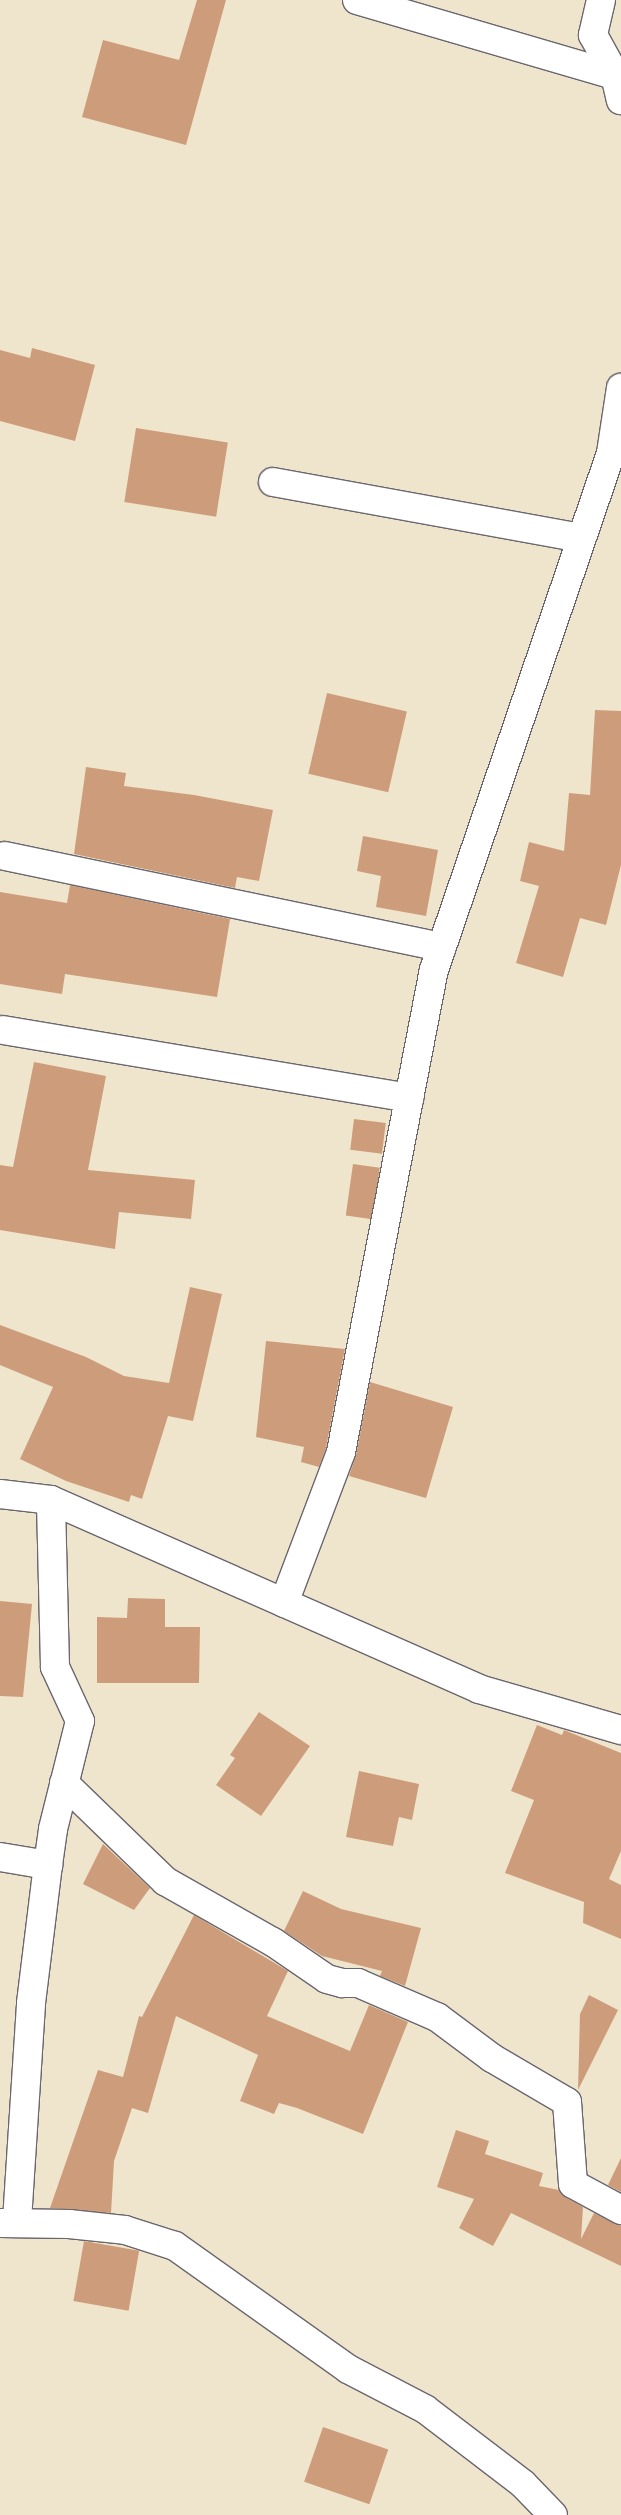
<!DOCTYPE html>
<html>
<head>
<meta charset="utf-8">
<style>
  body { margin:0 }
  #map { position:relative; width:621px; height:2515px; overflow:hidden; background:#efe5cc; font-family:"IM FELL English",serif }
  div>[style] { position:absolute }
  .building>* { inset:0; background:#cd9d7b; transform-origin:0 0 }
  .roads { filter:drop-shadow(1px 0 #6a666e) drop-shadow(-1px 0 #6a666e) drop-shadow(0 1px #6a666e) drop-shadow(0 -1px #6a666e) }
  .minor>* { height:28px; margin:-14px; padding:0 14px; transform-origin:14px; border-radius:14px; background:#fff }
  .tertiary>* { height:28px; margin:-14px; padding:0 14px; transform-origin:14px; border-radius:14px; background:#fff }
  span { translate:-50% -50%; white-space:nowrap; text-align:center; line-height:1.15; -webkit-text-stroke:4px #f6f6f2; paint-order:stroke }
</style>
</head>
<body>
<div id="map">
  <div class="building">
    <i style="clip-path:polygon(197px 0,226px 0,186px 145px,82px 117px,103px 40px,179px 60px)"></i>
    <i style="clip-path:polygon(32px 348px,95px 365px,75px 441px,0 421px,0 350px,30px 358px)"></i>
    <i style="left:136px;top:428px;width:93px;height:75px;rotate:9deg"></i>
    <i style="left:327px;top:693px;width:82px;height:83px;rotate:13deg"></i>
    <i style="clip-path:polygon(595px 710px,621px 711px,621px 865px,606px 925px,580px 918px,563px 977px,516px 963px,539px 886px,520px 881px,529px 842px,564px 851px,569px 793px,590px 795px)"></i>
    <i style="clip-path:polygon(86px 767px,126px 773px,124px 786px,194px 795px,273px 810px,259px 881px,237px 877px,235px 888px,74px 854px)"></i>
    <i style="clip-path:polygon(363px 836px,438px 850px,426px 916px,376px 907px,381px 876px,357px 871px)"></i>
    <i style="clip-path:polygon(70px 885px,230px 919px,217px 997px,65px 974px,62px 994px,0 984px,0 892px,67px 903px)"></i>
    <i style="clip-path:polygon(34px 1062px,106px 1076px,88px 1170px,195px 1180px,191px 1219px,119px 1212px,115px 1249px,0 1230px,0 1165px,13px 1167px)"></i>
    <i style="left:354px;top:1119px;width:32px;height:31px;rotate:7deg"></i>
    <i style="left:353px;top:1164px;width:27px;height:52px;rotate:8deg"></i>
    <i style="clip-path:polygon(190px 1287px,222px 1294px,193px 1421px,168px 1416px,142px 1499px,131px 1495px,129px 1502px,66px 1481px,20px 1459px,53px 1387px,0 1365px,0 1325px,86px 1357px,124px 1376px,169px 1383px)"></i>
    <i style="clip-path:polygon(266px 1341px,345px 1349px,326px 1448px,319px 1467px,301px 1462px,304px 1447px,256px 1437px)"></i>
    <i style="clip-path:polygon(370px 1382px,453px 1407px,426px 1498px,349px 1476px,356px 1455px)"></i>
    <i style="clip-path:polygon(128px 1598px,165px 1599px,165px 1627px,200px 1627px,199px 1683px,97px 1683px,97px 1617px,127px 1618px)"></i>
    <i style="clip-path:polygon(0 1601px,32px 1604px,23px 1697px,0 1696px)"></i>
    <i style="clip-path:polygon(259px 1712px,310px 1746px,261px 1816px,216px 1785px,235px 1758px,230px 1755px)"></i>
    <i style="clip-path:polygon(537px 1725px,562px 1735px,564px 1730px,621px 1753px,621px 1851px,609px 1879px,621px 1885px,621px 1939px,583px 1923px,584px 1902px,505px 1873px,534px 1800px,511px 1791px)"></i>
    <i style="clip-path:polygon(359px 1771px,419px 1784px,412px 1820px,399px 1817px,393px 1846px,346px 1837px)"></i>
    <i style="clip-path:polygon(103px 1844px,150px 1888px,134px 1910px,83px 1884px)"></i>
    <i style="clip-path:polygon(303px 1891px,341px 1909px,421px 1928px,405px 1986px,380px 1976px,382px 1971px,322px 1956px,284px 1931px)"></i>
    <i style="clip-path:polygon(194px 1915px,288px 1971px,267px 2016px,350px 2051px,369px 2005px,408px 2022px,363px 2134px,297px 2108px,279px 2103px,274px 2114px,240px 2101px,258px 2055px,176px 2016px,148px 2113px,132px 2108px,114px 2161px,111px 2213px,50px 2208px,98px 2070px,123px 2077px,139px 2016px,142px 2017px)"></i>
    <i style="clip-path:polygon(589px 1995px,618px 2010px,578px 2090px,580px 2014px)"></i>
    <i style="clip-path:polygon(456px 2130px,489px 2141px,485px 2154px,543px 2173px,539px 2186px,559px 2190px,565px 2197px,583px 2207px,581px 2239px,594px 2213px,621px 2226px,621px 2266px,511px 2213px,493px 2246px,459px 2228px,474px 2199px,437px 2187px)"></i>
    <i style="clip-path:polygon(621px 2158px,621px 2192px,608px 2185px)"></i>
    <i style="left:84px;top:2241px;width:56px;height:61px;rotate:10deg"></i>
    <i style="left:323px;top:2427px;width:69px;height:58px;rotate:19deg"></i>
  </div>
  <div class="roads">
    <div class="minor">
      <i style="left:601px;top:0;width:36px;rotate:103deg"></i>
      <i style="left:593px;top:35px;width:46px;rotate:61.2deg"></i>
      <i style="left:615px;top:75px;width:26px;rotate:77deg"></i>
      <i style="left:273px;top:482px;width:313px;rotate:10.3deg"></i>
      <i style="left:5px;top:856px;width:446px;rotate:11.8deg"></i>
      <i style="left:3px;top:1030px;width:412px;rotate:9.5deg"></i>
      <i style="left:0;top:1494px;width:51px;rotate:6.7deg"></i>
      <i style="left:51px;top:1500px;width:468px;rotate:23.8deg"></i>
      <i style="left:479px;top:1689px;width:148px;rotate:16.1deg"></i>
      <i style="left:284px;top:1603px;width:161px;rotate:-69.3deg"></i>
      <i style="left:341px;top:1452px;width:491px;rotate:-79.1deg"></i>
      <i style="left:434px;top:970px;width:546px;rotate:-71.1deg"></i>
      <i style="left:611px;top:453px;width:66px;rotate:-81.3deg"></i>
      <i style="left:64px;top:1783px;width:141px;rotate:44.1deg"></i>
      <i style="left:165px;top:1881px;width:124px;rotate:29.5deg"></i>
      <i style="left:273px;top:1942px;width:65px;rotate:34.4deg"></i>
      <i style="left:327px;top:1979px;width:16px;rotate:15deg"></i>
      <i style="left:342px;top:1983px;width:16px"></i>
      <i style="left:358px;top:1983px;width:86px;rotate:23.3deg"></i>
      <i style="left:437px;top:2017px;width:69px;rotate:36.7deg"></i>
      <i style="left:492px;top:2058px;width:87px;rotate:30.4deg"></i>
      <i style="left:567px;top:2102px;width:82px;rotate:85.8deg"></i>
      <i style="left:573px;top:2184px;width:55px;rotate:28.4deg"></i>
      <i style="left:0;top:1857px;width:49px;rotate:9.5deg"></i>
      <i style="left:17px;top:2221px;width:218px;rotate:-86.3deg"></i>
      <i style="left:31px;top:2003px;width:139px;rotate:-83deg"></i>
      <i style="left:48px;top:1865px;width:36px;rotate:-82deg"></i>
      <i style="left:53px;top:1829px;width:111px;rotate:-76deg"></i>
      <i style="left:80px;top:1721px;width:60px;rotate:-114.8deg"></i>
      <i style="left:55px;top:1667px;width:167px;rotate:-91.4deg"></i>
      <i style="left:0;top:2223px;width:69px;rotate:0.8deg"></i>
      <i style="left:69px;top:2224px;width:56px;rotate:6.1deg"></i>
      <i style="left:125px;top:2230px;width:52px;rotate:17.7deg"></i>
      <i style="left:175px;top:2246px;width:212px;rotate:35.4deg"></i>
      <i style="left:348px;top:2369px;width:87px;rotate:27.5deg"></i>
      <i style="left:425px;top:2409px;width:123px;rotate:37.4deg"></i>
      <i style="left:523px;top:2484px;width:43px;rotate:45.9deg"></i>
    </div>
    <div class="tertiary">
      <i style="left:357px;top:0;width:275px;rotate:16.3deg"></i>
    </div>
  </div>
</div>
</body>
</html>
